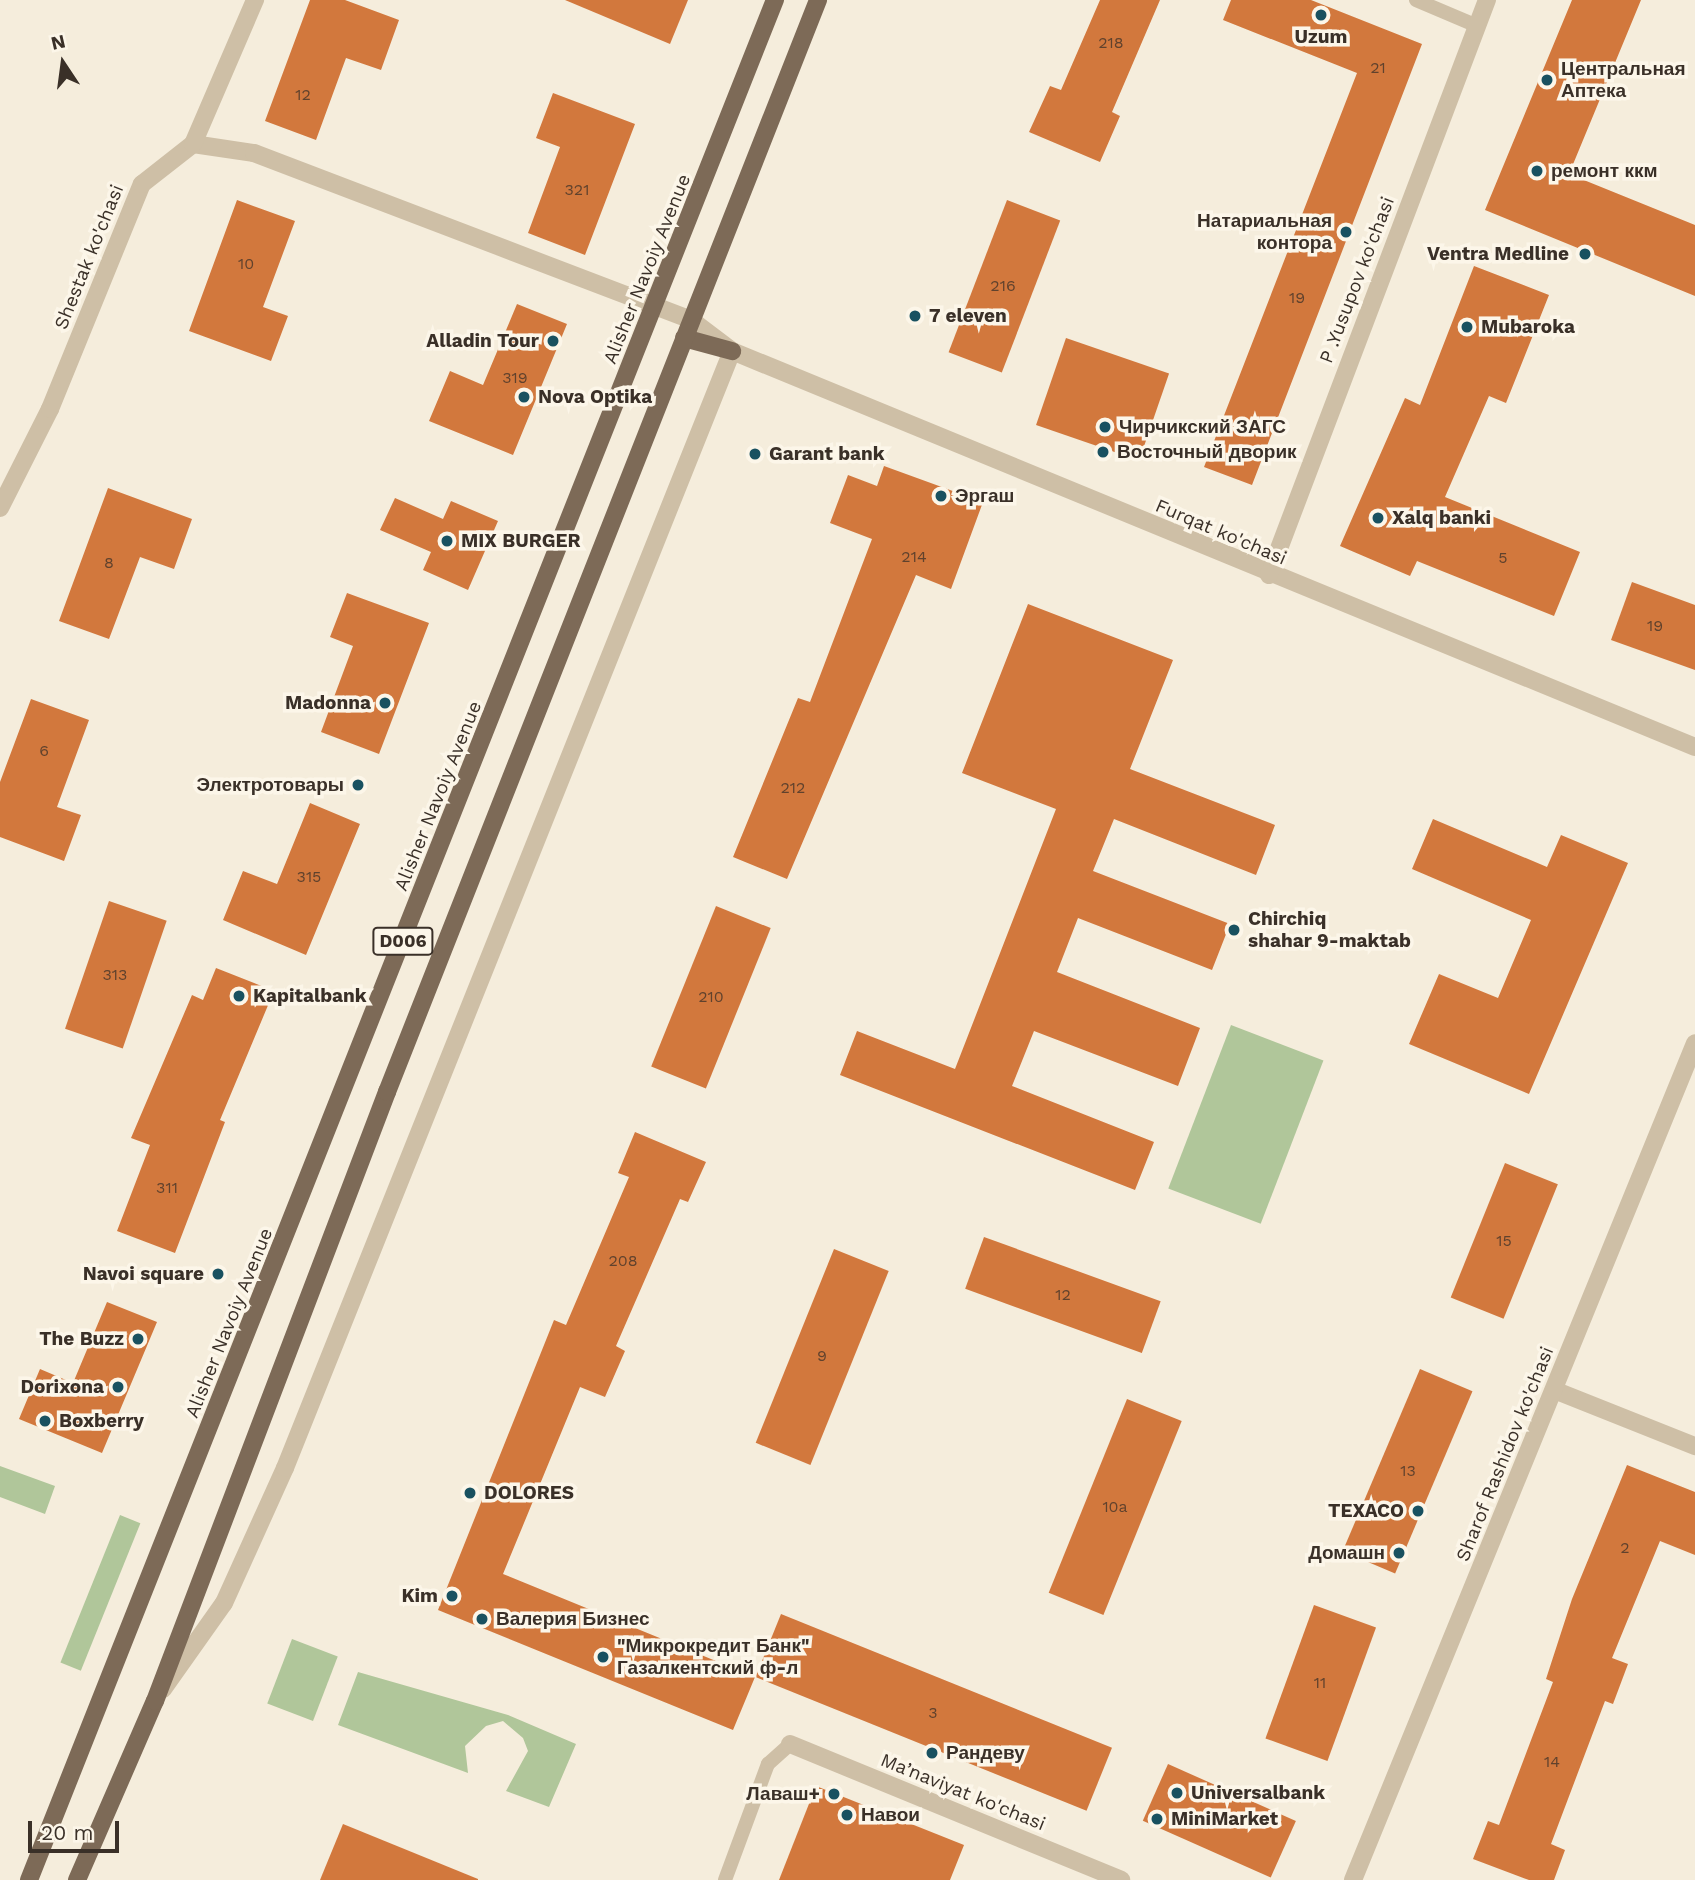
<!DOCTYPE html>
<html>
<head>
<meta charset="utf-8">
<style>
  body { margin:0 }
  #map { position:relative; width:1695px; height:1880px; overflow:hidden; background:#f5eddc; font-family:"Work Sans",sans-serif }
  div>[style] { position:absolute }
  .green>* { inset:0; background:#b0c69a; transform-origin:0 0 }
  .building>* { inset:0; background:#d2783d; transform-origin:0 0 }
  .service>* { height:14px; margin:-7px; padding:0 7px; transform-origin:7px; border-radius:7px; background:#cebfa6 }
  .minor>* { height:18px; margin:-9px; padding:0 9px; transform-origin:9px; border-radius:9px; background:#cebfa6 }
  .primary>* { height:18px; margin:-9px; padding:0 9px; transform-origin:9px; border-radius:9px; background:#7d6a57 }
  .dots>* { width:19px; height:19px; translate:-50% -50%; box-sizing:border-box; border:4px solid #fcf6e9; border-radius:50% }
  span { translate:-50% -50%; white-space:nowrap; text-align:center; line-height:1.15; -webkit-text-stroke:7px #fcf6e9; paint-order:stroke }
  .number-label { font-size:16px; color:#60422d }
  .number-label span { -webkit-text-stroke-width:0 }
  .shield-label span { padding:2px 5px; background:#fcf6e9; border:2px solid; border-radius:5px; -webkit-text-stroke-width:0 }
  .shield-label { font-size:18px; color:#3a3028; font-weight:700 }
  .poi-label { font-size:19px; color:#3a3028; font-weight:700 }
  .left { translate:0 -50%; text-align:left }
  .right { translate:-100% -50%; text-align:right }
  .street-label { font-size:19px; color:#3a3028 }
  .north { position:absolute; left:28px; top:28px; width:70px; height:70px; -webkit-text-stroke:5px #fcf6e9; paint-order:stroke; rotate:347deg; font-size:19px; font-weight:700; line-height:28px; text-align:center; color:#3a3028 }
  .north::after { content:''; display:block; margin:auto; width:24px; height:32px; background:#3a3028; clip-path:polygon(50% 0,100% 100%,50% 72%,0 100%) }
  .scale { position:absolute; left:28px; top:1821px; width:91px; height:32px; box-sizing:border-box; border:4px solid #3a3028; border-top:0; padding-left:9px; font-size:21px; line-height:24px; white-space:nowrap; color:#3a3028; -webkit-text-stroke:5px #fcf6e9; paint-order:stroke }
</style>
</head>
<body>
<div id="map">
  <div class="green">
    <i style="left:1231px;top:1025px;width:99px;height:175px;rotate:21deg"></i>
    <i style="clip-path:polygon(0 1466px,55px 1486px,45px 1514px,0 1497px)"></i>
    <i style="left:120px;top:1515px;width:22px;height:159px;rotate:22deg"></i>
    <i style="left:292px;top:1639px;width:49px;height:69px;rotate:21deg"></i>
    <i style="clip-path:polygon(358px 1672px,508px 1715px,576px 1744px,549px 1807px,506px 1791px,528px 1751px,523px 1738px,503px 1721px,486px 1726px,465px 1746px,468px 1773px,338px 1725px)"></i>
  </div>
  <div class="building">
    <i style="clip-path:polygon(310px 0,345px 0,399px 20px,381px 70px,346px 58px,316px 140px,265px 121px)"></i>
    <i style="clip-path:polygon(565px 0,688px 0,670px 44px)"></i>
    <i style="clip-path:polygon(1100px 0,1160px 0,1112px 112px,1120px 116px,1100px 162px,1029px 132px,1050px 86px,1061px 90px)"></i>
    <i style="clip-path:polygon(1231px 0,1311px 0,1422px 44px,1252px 485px,1204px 467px,1357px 73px,1223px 20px)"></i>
    <i style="clip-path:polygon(1572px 0,1641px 0,1569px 174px,1695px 225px,1695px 296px,1485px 210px)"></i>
    <i style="clip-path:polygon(553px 93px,635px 124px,585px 255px,528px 233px,560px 147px,536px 138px)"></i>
    <i style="clip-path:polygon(237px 200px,295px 221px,263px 307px,288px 316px,271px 361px,189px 331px)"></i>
    <i style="left:1007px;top:200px;width:57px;height:163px;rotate:21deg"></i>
    <i style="clip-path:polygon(1474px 266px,1549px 295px,1506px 403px,1489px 396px,1445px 497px,1580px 552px,1554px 616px,1417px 561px,1410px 576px,1340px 546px,1405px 398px,1420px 405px)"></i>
    <i style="clip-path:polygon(517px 304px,567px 324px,513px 455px,429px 421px,450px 371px,483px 385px)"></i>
    <i style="left:1066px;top:338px;width:109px;height:92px;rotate:19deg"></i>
    <i style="clip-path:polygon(884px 466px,983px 502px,951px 589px,916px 575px,787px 879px,733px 857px,798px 698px,810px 702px,872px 539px,830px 523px,848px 475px,877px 486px)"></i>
    <i style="clip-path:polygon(108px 488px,192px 519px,174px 569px,140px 557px,109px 639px,59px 621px)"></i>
    <i style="clip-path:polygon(395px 498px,443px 519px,451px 501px,498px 521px,468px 590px,423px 570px,431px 552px,380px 530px)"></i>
    <i style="clip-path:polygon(1632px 582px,1695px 605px,1695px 670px,1611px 640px)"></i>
    <i style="clip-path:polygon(347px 593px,429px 623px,379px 754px,321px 732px,353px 646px,330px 637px)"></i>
    <i style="clip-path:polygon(1028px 604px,1173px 660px,1130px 769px,1275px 825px,1256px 875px,1114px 819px,1093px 871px,1230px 924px,1212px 970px,1078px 918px,1057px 972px,1200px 1028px,1178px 1086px,1034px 1031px,1012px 1086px,1154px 1142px,1135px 1190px,840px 1075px,857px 1031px,955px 1069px,1056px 809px,962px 773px)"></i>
    <i style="clip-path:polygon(31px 699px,89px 720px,57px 807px,81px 815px,64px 861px,0 837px,0 782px)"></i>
    <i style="clip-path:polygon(310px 803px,360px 824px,306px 955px,223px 920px,243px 871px,277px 884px)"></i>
    <i style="clip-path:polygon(1433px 819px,1547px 867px,1561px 835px,1628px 863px,1529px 1094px,1409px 1044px,1439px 974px,1498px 998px,1531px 920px,1412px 869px)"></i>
    <i style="left:109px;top:901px;width:61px;height:135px;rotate:19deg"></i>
    <i style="left:716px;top:906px;width:59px;height:173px;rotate:22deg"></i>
    <i style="clip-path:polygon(216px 968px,274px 991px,220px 1120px,225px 1122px,175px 1253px,117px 1231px,150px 1145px,131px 1138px,192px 995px,203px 1000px)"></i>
    <i style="clip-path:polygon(635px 1132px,706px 1162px,688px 1202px,680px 1199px,616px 1346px,625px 1351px,605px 1397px,580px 1387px,503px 1574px,755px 1677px,733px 1730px,438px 1610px,554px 1320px,566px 1325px,629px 1177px,618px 1173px)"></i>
    <i style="left:1505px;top:1163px;width:57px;height:145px;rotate:22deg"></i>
    <i style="left:984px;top:1237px;width:188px;height:55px;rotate:20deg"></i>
    <i style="left:834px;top:1249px;width:59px;height:209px;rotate:22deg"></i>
    <i style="clip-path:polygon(107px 1302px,157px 1322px,102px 1453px,19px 1419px,40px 1369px,73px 1383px)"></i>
    <i style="left:1420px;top:1369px;width:57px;height:198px;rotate:23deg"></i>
    <i style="left:1127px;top:1399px;width:59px;height:209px;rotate:22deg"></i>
    <i style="clip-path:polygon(1627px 1465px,1695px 1492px,1695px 1555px,1660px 1541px,1612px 1658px,1628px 1664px,1613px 1704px,1605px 1701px,1551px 1844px,1565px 1850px,1554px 1880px,1529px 1880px,1473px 1859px,1488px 1821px,1499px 1825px,1553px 1682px,1546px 1679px,1572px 1599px)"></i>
    <i style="left:1314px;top:1605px;width:66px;height:142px;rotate:20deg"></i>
    <i style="left:781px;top:1614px;width:357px;height:68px;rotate:22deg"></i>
    <i style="left:1168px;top:1764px;width:140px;height:62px;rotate:24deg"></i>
    <i style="clip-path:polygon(816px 1786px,964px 1845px,950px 1880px,779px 1880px)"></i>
    <i style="clip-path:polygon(343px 1824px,478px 1879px,478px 1880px,320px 1880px)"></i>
  </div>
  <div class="service">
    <i style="left:1416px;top:0;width:64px;rotate:23deg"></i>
    <i style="left:725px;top:1880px;width:124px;rotate:-69.7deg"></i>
    <i style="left:768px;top:1764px;width:30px;rotate:-42deg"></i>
  </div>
  <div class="minor">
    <i style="left:193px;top:144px;width:62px;rotate:8.4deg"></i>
    <i style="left:254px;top:153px;width:468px;rotate:20.9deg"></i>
    <i style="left:691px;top:320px;width:51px;rotate:37.1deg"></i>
    <i style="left:732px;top:351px;width:1041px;rotate:22.35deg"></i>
    <i style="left:0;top:508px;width:111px;rotate:-63.2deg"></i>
    <i style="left:50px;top:409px;width:243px;rotate:-67.8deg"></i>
    <i style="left:142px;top:184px;width:65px;rotate:-38.1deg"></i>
    <i style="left:193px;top:144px;width:157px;rotate:-66.7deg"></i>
    <i style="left:1269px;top:575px;width:615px;rotate:-69.24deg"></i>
    <i style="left:1554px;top:1390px;width:152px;rotate:21.7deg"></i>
    <i style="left:163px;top:1689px;width:105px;rotate:-54.7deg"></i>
    <i style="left:224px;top:1603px;width:148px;rotate:-65.7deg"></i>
    <i style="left:285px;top:1468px;width:1203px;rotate:-68.19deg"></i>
    <i style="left:790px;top:1744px;width:358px;rotate:22.3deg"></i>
    <i style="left:1353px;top:1880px;width:904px;rotate:-67.77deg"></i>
  </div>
  <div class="primary">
    <i style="left:684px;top:338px;width:50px;rotate:15.2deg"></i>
    <i style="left:29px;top:1880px;width:2023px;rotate:-68.36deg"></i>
    <i style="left:77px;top:1880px;width:195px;rotate:-66.5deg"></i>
    <i style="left:155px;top:1701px;width:652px;rotate:-69.15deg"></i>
    <i style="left:387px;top:1092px;width:1174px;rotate:-68.46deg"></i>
  </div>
  <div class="dots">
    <i style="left:1321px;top:15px;background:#195160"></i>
    <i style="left:1547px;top:80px;background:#195160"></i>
    <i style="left:1537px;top:171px;background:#195160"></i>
    <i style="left:1346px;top:232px;background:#195160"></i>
    <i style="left:1585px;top:254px;background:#195160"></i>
    <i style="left:915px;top:316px;background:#195160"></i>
    <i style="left:1467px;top:327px;background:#195160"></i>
    <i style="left:553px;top:341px;background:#195160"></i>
    <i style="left:524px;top:397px;background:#195160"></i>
    <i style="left:1105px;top:427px;background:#195160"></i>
    <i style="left:1103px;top:452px;background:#195160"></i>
    <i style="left:755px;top:454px;background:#195160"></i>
    <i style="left:941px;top:496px;background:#195160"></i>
    <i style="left:1378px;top:518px;background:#195160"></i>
    <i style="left:447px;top:541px;background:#195160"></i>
    <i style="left:385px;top:703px;background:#195160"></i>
    <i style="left:358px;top:785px;background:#195160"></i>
    <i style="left:1234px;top:930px;background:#195160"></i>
    <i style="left:239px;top:996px;background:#195160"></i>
    <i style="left:218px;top:1274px;background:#195160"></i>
    <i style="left:138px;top:1339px;background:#195160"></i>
    <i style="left:118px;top:1387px;background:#195160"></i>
    <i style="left:45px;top:1421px;background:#195160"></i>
    <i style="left:470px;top:1493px;background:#195160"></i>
    <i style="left:1418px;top:1511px;background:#195160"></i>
    <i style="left:1399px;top:1553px;background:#195160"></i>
    <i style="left:452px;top:1596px;background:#195160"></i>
    <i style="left:482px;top:1619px;background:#195160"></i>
    <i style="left:603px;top:1657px;background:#195160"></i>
    <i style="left:932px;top:1753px;background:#195160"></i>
    <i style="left:1177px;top:1793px;background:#195160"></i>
    <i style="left:834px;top:1794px;background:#195160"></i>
    <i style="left:847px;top:1815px;background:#195160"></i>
    <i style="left:1157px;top:1819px;background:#195160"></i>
  </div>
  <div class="number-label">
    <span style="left:1111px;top:43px">218</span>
    <span style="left:1378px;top:68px">21</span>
    <span style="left:303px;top:95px">12</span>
    <span style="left:577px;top:190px">321</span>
    <span style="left:246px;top:264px">10</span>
    <span style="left:1003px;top:286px">216</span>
    <span style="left:1297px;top:298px">19</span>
    <span style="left:515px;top:378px">319</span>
    <span style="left:914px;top:557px">214</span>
    <span style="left:1503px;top:558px">5</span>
    <span style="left:109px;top:563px">8</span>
    <span style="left:1655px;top:626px">19</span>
    <span style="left:44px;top:751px">6</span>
    <span style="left:793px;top:788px">212</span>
    <span style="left:309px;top:877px">315</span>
    <span style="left:115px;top:975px">313</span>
    <span style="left:711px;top:997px">210</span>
    <span style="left:167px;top:1188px">311</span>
    <span style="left:1504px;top:1241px">15</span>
    <span style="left:623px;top:1261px">208</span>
    <span style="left:1063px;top:1295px">12</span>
    <span style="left:822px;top:1356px">9</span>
    <span style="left:1408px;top:1471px">13</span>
    <span style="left:1115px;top:1507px">10a</span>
    <span style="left:1625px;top:1548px">2</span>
    <span style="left:1320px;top:1683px">11</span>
    <span style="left:933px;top:1713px">3</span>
    <span style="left:1552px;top:1762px">14</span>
  </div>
  <div class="shield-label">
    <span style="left:403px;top:941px">D006</span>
  </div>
  <div class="poi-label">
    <span style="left:1321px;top:37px">Uzum</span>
    <span class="left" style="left:1561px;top:80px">Центральная<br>Аптека</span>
    <span class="left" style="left:1551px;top:171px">ремонт ккм</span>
    <span class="right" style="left:1332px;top:232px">Натариальная<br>контора</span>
    <span class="right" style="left:1569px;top:254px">Ventra Medline</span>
    <span class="left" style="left:929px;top:316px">7 eleven</span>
    <span class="left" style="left:1481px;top:327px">Mubaroka</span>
    <span class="right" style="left:539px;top:341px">Alladin Tour</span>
    <span class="left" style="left:538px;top:397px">Nova Optika</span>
    <span class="left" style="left:1119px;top:427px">Чирчикский ЗАГС</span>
    <span class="left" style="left:1117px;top:452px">Восточный дворик</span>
    <span class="left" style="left:769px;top:454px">Garant bank</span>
    <span class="left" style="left:955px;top:496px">Эргаш</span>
    <span class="left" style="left:1392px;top:518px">Xalq banki</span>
    <span class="left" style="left:461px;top:541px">MIX BURGER</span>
    <span class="right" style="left:371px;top:703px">Madonna</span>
    <span class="right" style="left:344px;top:785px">Электротовары</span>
    <span class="left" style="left:1248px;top:930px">Chirchiq<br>shahar 9-maktab</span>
    <span class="left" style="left:253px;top:996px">Kapitalbank</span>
    <span class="right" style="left:204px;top:1274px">Navoi square</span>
    <span class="right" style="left:124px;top:1339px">The Buzz</span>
    <span class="right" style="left:104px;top:1387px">Dorixona</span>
    <span class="left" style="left:59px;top:1421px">Boxberry</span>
    <span class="left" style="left:484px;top:1493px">DOLORES</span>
    <span class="right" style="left:1404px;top:1511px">TEXACO</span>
    <span class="right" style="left:1385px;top:1553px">Домашн</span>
    <span class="right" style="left:438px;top:1596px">Kim</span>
    <span class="left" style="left:496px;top:1619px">Валерия Бизнес</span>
    <span class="left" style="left:617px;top:1657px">"Микрокредит Банк"<br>Газалкентский ф-л</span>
    <span class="left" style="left:946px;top:1753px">Рандеву</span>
    <span class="left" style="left:1191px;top:1793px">Universalbank</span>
    <span class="right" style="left:820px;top:1794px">Лаваш+</span>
    <span class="left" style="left:861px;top:1815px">Навои</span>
    <span class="left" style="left:1171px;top:1819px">MiniMarket</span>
  </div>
  <div class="street-label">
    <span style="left:89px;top:257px;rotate:-68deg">Shestak ko'chasi</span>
    <span style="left:647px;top:269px;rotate:-68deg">Alisher Navoiy Avenue</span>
    <span style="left:1357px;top:280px;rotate:-69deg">P .Yusupov ko'chasi</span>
    <span style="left:1221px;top:532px;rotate:23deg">Furqat ko'chasi</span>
    <span style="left:438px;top:796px;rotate:-68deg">Alisher Navoiy Avenue</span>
    <span style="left:229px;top:1323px;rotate:-68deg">Alisher Navoiy Avenue</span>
    <span style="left:1505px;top:1454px;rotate:-68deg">Sharof Rashidov ko'chasi</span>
    <span style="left:963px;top:1792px;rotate:22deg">Ma’naviyat ko'chasi</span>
  </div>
  <div class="north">N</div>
  <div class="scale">20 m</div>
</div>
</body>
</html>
